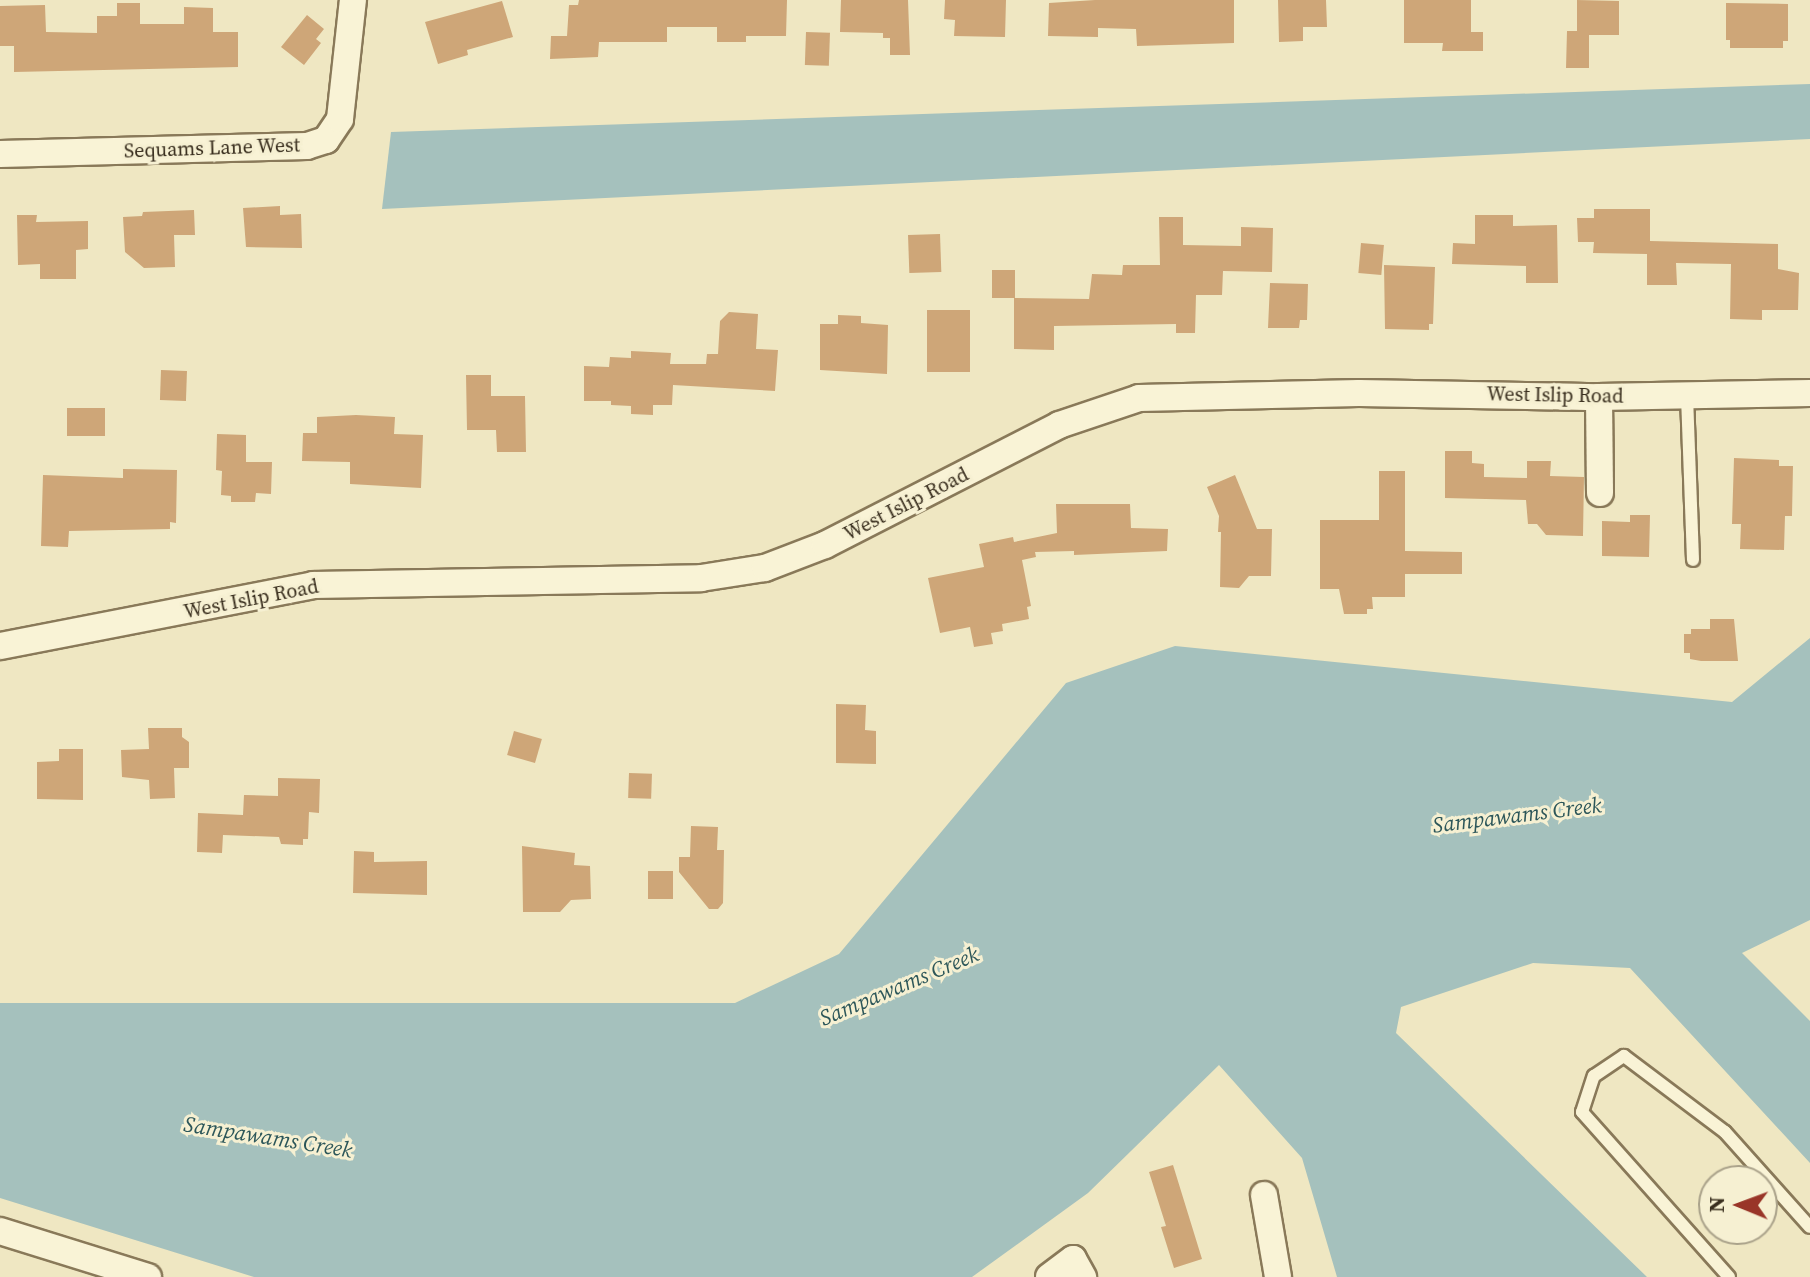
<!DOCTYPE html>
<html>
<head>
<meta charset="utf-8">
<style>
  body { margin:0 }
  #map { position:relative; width:1810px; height:1277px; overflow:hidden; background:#efe7c2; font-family:"Source Serif 4",serif }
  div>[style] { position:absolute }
  .water>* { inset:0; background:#a5c1bd }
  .building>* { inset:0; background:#cea678; transform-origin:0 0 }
  .roads { filter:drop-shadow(2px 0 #897959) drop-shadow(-2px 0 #897959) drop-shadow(0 2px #897959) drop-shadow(0 -2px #897959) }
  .service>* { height:12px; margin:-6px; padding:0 6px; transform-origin:6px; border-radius:6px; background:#f9f3d6 }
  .minor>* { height:26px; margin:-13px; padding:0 13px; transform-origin:13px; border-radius:13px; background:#f9f3d6 }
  span { translate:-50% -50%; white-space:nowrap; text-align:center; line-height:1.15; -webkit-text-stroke:6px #f6f0d2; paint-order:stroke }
  .street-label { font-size:20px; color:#392e1e }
  .water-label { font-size:22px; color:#2c5659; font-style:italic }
  .north { position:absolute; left:1698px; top:1165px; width:80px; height:80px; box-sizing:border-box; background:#f6f0d2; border:2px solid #aaa28a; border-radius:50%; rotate:271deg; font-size:22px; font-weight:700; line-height:32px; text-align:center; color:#392e1e }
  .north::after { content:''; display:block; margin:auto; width:28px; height:36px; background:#993528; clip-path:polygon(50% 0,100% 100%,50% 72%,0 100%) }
</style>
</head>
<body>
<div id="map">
  <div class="water">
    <i style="clip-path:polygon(1810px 84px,1810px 139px,382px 209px,391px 132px)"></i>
    <i style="clip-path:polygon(1810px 638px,1810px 920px,1742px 953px,1810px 1021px,1810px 1163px,1630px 968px,1533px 963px,1401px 1007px,1396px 1033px,1647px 1277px,1337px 1277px,1302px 1158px,1219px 1065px,1088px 1193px,972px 1277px,254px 1277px,0 1198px,0 1003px,735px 1003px,839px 954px,1066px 683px,1175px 646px,1732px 702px)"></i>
  </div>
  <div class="building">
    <i style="clip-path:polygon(579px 0,787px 0,786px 36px,746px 36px,746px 42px,717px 42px,717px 27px,667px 27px,667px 42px,599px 42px,598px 57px,550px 59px,551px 36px,567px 36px,569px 5px,578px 5px)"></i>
    <i style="clip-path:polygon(841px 0,908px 0,910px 55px,890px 55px,890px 38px,883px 38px,883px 33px,840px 32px)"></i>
    <i style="clip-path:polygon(945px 0,1006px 0,1005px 37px,954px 36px,955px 20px,944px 19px)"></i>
    <i style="clip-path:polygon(1095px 0,1234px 0,1234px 43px,1137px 46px,1136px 29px,1098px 28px,1098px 37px,1048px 36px,1049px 3px)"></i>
    <i style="clip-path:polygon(1278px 0,1326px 0,1327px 27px,1303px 27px,1303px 41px,1279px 42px)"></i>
    <i style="clip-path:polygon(1404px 0,1471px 0,1471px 32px,1483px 32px,1483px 51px,1442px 51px,1443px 43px,1404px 43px)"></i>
    <i style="clip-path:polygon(1577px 0,1619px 1px,1619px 35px,1589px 35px,1589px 68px,1566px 68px,1567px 31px,1577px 31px)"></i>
    <i style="clip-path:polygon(502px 1px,513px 37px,467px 50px,468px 55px,438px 64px,425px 22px)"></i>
    <i style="clip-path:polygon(117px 3px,140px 3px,140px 24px,184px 24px,184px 7px,213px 8px,213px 32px,238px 32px,238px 67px,14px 72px,14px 46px,0 46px,0 6px,45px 5px,46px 32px,97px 33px,97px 16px,117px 16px)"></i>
    <i style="clip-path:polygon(1726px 3px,1788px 4px,1788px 41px,1783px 41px,1783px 48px,1730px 48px,1730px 40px,1726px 40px)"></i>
    <i style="clip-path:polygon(307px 15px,324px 29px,316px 39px,321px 43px,304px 65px,281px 47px)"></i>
    <i style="left:806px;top:32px;width:24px;height:33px;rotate:2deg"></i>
    <i style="clip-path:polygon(280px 206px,280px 215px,301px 214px,302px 248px,246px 247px,243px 208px)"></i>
    <i style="clip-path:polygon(1594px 209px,1650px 209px,1650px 241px,1778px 244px,1778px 269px,1799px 273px,1798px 310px,1762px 310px,1762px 320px,1730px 319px,1731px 264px,1676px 263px,1677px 285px,1647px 285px,1647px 254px,1593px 253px,1594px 242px,1578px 242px,1577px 218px,1594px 218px)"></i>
    <i style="clip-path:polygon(194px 210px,195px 235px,174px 235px,175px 267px,144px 268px,125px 252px,123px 217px,142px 216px,143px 212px)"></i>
    <i style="clip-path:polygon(17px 215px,37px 215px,36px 222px,88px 221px,88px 249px,76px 250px,76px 279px,40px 279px,40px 264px,18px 265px)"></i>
    <i style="clip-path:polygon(1475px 215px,1513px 215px,1513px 226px,1557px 225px,1558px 283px,1526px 283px,1526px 266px,1452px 264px,1453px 243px,1475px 244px)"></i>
    <i style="clip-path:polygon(1159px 217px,1183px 217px,1183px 245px,1241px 246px,1241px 227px,1273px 228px,1272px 272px,1223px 271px,1222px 295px,1196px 295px,1195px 333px,1176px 333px,1176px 324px,1054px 326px,1054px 350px,1014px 349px,1014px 298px,1089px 299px,1092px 274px,1122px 275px,1123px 265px,1160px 265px)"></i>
    <i style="left:940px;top:234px;width:38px;height:32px;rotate:88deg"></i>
    <i style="left:1361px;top:243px;width:23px;height:30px;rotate:5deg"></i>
    <i style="clip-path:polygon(1384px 265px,1435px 267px,1433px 324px,1429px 324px,1429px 330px,1385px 329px)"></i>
    <i style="left:992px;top:270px;width:23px;height:28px"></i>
    <i style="clip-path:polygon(1270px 283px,1308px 284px,1307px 320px,1300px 320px,1299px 328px,1268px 328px)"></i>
    <i style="left:927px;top:310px;width:43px;height:62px"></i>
    <i style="clip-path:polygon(729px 312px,758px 314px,756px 349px,778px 350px,775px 391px,673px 385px,672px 405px,653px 405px,653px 415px,631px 414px,631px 406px,611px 405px,611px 401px,584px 401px,584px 366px,609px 367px,610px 357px,631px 358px,631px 351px,671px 353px,670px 364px,706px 364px,707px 354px,718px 354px,720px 321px)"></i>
    <i style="clip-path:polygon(838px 315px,861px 316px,861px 323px,888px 325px,887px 374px,820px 370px,820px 324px,838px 324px)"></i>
    <i style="left:161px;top:370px;width:26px;height:30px;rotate:2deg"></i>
    <i style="clip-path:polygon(466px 375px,491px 375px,491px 396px,525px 396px,526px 452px,497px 452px,496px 430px,467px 430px)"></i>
    <i style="left:67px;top:408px;width:38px;height:28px"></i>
    <i style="clip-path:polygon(356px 415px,395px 417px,394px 434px,423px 435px,421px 488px,350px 484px,350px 462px,302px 461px,303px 433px,317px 433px,317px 417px)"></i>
    <i style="clip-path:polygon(217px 434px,246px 435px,246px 462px,272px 462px,271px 494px,256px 493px,255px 502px,231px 502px,231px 496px,221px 495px,222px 471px,216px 470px)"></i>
    <i style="clip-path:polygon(1445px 451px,1472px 451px,1472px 463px,1484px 464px,1484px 477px,1527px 478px,1527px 461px,1551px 461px,1550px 476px,1584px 477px,1583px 536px,1546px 535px,1537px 524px,1528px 524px,1526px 500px,1445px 498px)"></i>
    <i style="clip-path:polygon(1734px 458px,1779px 460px,1779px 466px,1793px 466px,1792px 516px,1785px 516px,1784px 550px,1740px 549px,1741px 524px,1732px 524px)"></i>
    <i style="clip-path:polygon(123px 469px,177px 470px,176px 523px,170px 522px,170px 529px,69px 531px,68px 547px,41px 546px,43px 475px,123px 478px)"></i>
    <i style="clip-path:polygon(1379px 471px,1405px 471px,1405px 551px,1462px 552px,1462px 574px,1405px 574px,1405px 597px,1372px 597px,1373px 609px,1367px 609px,1367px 614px,1344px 614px,1339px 589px,1320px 589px,1320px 520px,1379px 520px)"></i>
    <i style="clip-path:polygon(1235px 475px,1257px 529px,1272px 529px,1271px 576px,1249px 576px,1239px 588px,1220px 587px,1221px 532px,1218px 532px,1219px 516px,1207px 487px)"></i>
    <i style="clip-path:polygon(1056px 504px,1130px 504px,1131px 528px,1168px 529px,1167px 551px,1074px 555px,1074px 551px,1035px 552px,1036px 557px,1022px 560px,1031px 606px,1027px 607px,1029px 619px,1002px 624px,1003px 631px,991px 633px,993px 644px,974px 647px,970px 627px,940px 633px,928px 578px,984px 567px,979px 544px,1013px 537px,1014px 542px,1057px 533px)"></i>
    <i style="clip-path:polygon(1630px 515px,1650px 515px,1649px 557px,1602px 556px,1602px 521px,1630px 522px)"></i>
    <i style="clip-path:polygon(1710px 619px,1734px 619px,1738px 661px,1701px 661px,1690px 659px,1690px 653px,1684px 653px,1684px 634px,1691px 634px,1691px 629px,1710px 629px)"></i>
    <i style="clip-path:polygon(836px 704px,866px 705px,865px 730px,876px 731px,876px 764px,836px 763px)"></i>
    <i style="clip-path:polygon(148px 728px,182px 728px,182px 737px,189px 742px,189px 768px,174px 768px,175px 798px,150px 799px,149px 780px,122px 777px,121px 750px,149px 749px)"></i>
    <i style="left:514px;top:731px;width:29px;height:25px;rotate:16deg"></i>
    <i style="clip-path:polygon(59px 749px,83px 749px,83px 800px,37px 799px,37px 762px,59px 761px)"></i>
    <i style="left:629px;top:773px;width:23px;height:25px;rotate:2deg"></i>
    <i style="clip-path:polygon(278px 778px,320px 779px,319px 813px,309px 812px,308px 839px,303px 839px,303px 845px,281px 844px,279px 837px,223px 835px,222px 853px,197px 852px,198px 813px,243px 815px,244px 795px,278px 796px)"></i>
    <i style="clip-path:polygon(691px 826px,718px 827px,717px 850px,724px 850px,723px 903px,718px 909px,709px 909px,679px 872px,679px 857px,690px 857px)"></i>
    <i style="clip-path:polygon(522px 846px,575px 853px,574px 865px,590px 866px,591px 899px,571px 900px,560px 912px,523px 912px)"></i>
    <i style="clip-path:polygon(354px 851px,374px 852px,374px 862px,427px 861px,427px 895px,353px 893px)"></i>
    <i style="left:648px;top:871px;width:25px;height:28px"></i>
    <i style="clip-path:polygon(1173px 1165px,1202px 1259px,1174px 1268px,1161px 1227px,1166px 1226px,1149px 1172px)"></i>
  </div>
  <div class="roads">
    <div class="service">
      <i style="left:1687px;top:396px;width:164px;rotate:87.9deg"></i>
      <i style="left:1729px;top:1277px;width:221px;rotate:-131.7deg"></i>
      <i style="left:1582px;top:1112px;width:38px;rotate:-72deg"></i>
      <i style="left:1594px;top:1076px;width:36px;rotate:-34deg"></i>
      <i style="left:1624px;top:1056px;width:126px;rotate:37deg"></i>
      <i style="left:1725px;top:1132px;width:127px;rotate:48.2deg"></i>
    </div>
    <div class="minor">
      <i style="left:0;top:154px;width:307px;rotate:-1.5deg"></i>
      <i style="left:307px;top:146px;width:20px;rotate:-18deg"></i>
      <i style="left:326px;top:140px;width:25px;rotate:-56deg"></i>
      <i style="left:340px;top:119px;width:120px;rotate:-83.8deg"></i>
      <i style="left:1599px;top:397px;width:96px;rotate:89.4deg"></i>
      <i style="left:0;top:646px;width:319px;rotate:-11deg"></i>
      <i style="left:313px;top:585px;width:388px;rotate:-1deg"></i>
      <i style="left:701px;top:578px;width:65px;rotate:-8.9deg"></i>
      <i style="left:765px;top:568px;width:64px;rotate:-21deg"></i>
      <i style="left:825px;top:545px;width:263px;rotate:-27.1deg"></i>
      <i style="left:1059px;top:425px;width:84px;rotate:-18.6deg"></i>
      <i style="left:1139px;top:398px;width:220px;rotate:-1.3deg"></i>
      <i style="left:1359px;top:393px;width:240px;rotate:1deg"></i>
      <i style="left:1599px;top:397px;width:211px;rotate:-1.1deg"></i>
      <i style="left:1264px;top:1195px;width:83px;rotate:80.3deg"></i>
      <i style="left:0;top:1231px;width:155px;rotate:17.3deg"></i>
      <i style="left:1049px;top:1277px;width:30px;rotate:-37deg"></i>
      <i style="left:1073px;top:1259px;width:21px;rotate:61deg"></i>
    </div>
  </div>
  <div class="street-label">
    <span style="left:212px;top:148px;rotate:-2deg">Sequams Lane West</span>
    <span style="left:1555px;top:395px;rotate:1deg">West Islip Road</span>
    <span style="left:906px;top:504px;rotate:-27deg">West Islip Road</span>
    <span style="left:251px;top:599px;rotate:-11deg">West Islip Road</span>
  </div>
  <div class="water-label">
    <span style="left:1517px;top:815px;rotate:-7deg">Sampawams Creek</span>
    <span style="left:899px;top:986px;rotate:-23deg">Sampawams Creek</span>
    <span style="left:268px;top:1137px;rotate:9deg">Sampawams Creek</span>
  </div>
  <div class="north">N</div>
</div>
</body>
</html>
